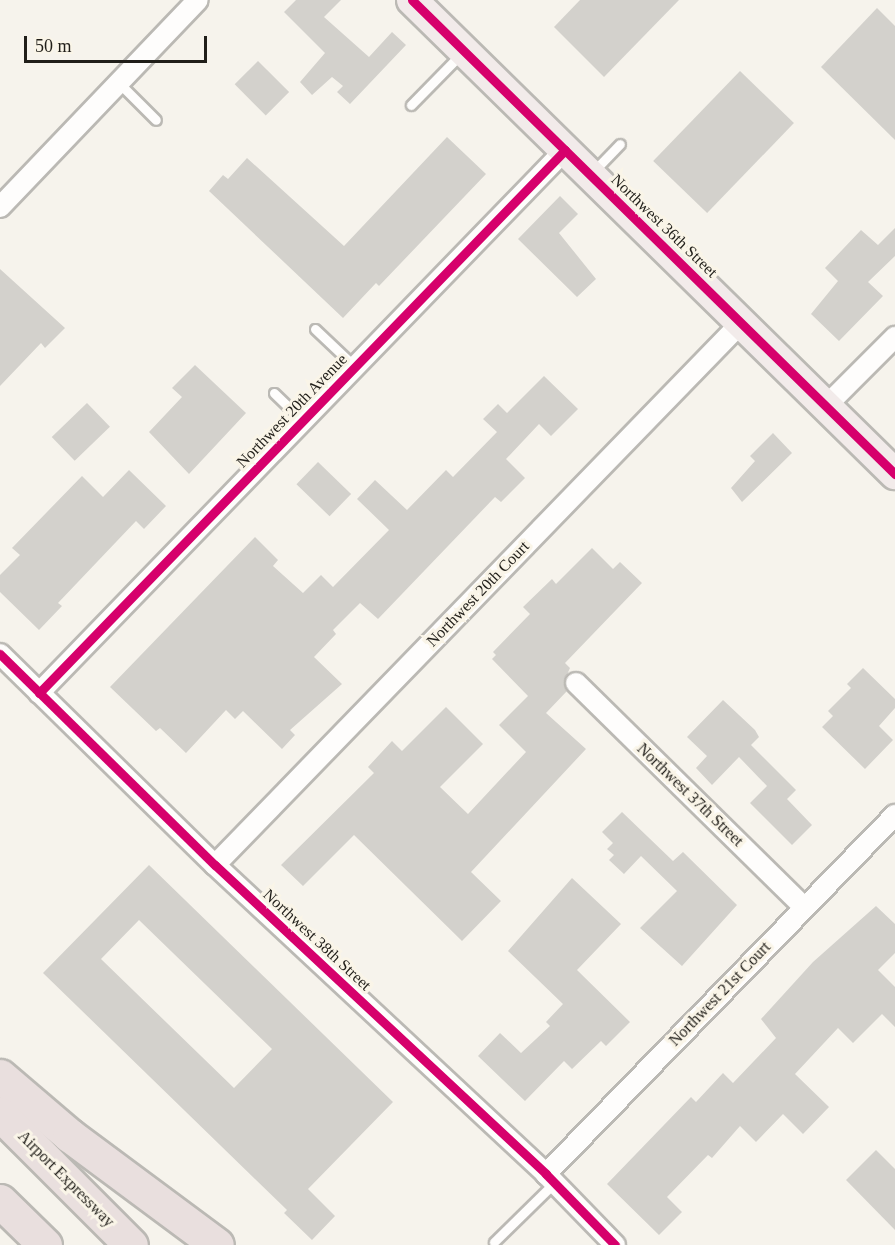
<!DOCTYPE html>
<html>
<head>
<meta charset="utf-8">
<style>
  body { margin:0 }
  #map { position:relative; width:895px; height:1245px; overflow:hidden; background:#f6f3ec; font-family:"Times New Roman",serif }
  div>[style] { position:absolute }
  .building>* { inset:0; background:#d3d1cc; transform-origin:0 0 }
  .roads { filter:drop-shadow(2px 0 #bbb9b4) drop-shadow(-2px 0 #bbb9b4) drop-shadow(0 2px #bbb9b4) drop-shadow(0 -2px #bbb9b4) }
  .lane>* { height:9px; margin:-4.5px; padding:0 4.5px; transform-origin:4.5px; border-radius:4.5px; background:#fefdfc }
  .street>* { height:20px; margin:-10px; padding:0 10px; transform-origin:10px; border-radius:10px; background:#fefdfc }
  .primary>* { height:30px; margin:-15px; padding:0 15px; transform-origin:15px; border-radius:15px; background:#f2ebea }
  .highway>* { height:33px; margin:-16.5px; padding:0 16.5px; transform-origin:16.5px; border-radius:16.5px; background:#e9dfde }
  .cycleway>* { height:9px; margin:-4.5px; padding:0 4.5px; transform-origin:4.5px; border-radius:4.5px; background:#d6006c }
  span { translate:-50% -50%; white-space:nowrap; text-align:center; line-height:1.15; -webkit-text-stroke:6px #faf5e8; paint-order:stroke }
  .street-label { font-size:16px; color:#201e19 }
  .scale { position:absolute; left:24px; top:36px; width:183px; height:27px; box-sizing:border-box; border:3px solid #201e19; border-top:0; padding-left:8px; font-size:18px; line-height:21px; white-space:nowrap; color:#201e19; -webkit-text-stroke:4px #faf5e8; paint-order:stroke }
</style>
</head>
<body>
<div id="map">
  <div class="building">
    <i style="clip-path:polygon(296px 0,341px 0,324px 17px,369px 57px,392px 32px,406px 45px,350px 104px,337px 92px,343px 86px,332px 77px,312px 95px,300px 82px,325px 53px,284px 12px)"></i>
    <i style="clip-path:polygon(580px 0,679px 0,604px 77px,554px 27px)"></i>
    <i style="clip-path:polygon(877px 8px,895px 26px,895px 140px,821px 67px)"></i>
    <i style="left:258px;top:61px;width:44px;height:33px;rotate:45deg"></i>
    <i style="left:740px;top:71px;width:75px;height:125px;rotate:44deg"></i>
    <i style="clip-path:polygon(447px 137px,486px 174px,379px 286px,376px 283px,343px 318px,209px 191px,223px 175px,228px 179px,247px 158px,344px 246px)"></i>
    <i style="clip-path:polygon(560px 196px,578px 214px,559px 233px,596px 279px,577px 297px,518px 239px)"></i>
    <i style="clip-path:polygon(895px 228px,895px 256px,868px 282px,883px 296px,839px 341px,811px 314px,838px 281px,825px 268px,861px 230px,878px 245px)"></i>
    <i style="clip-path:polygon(0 269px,65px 328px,45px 348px,41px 343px,0 386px)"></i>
    <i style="clip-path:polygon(195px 365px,246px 413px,189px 474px,149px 432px,182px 397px,172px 388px)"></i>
    <i style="clip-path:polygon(544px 376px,578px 409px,551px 436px,539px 424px,506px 459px,525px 478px,501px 502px,495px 497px,378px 619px,360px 603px,333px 630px,336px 634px,314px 657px,342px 684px,290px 730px,295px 735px,282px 749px,243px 711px,235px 719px,226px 710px,186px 753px,160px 728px,156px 731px,110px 687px,255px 537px,278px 560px,273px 566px,303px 593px,321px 575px,333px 587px,389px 530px,357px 499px,375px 480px,407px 510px,446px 470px,453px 477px,497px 432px,483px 419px,498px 404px,507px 413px)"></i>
    <i style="left:87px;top:403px;width:33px;height:49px;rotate:46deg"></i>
    <i style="clip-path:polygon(773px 433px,792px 453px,742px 502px,731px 488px,755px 461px,750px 456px)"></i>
    <i style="left:318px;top:462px;width:46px;height:31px;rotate:44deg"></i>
    <i style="clip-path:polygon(129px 470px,166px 506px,144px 529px,136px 521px,58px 603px,62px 606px,39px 630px,0 592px,0 575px,20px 555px,12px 548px,82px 476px,103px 497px)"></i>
    <i style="clip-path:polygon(592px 548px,613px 569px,620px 562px,642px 583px,565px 663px,570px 668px,564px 681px,567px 691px,546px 713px,586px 749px,471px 872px,501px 901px,462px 941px,354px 835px,303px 886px,281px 865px,374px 773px,368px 767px,392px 741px,402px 751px,446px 707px,483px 744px,440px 787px,468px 814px,526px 752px,499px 725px,528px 696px,492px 659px,496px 655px,493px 652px,530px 614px,523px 607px,552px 579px,556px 584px)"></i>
    <i style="clip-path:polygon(863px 668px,895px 699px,895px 708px,879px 726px,893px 740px,865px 769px,822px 727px,833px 716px,828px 711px,851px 688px,847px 684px)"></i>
    <i style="clip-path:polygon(723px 700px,755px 730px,759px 737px,751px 745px,796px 790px,787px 799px,812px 825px,792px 845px,750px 803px,767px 786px,739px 757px,712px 785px,696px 768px,707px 756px,687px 737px)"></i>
    <i style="clip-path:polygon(622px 812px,673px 861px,683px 852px,737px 905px,682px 966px,640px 928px,677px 891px,641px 856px,624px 874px,609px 860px,614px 855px,607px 849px,613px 843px,602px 832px)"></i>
    <i style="clip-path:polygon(evenodd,149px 865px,393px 1102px,308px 1189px,335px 1216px,312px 1240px,284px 1213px,287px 1210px,43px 973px,149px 865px,139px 920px,272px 1049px,234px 1088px,101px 959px,139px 920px)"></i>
    <i style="clip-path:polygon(572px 878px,621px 924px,577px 970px,630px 1022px,606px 1046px,601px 1041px,572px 1069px,564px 1061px,525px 1101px,478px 1056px,500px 1033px,521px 1053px,550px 1026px,546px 1022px,563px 1004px,508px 951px)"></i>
    <i style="clip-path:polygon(876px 906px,895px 924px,895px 953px,878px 970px,895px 987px,895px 1027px,882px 1014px,853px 1043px,838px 1028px,795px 1074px,829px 1107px,803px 1134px,783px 1114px,756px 1142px,740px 1126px,712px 1158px,708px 1155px,667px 1197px,682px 1212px,659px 1235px,607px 1184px,691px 1097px,696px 1102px,723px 1073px,733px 1083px,776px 1038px,761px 1019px,813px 962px)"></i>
    <i style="clip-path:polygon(876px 1150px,895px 1169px,895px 1230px,846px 1180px)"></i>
  </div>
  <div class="roads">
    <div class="lane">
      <i style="left:119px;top:83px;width:52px;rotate:45deg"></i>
      <i style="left:411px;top:105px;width:70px;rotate:-45.6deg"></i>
      <i style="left:592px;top:173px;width:40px;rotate:-46deg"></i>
      <i style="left:315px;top:329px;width:55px;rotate:43.5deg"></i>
      <i style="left:274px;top:393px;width:40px;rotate:44deg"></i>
      <i style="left:494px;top:1242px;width:83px;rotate:-44.5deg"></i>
    </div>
    <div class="street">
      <i style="left:0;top:207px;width:286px;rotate:-46.3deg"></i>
      <i style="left:826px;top:406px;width:98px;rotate:-45deg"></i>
      <i style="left:0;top:654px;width:301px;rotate:44.5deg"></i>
      <i style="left:215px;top:865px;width:453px;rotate:43deg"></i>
      <i style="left:546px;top:1174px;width:99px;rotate:45.8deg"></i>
      <i style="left:576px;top:683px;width:320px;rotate:44.5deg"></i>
      <i style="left:39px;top:693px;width:756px;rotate:-45.91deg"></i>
      <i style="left:215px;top:865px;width:755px;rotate:-45.86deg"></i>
      <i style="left:546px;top:1174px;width:501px;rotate:-45.81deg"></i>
    </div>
    <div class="primary">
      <i style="left:412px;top:0;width:677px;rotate:44.46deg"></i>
    </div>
    <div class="highway">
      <i style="left:0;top:1076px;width:91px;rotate:40.5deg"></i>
      <i style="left:69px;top:1135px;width:184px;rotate:36.6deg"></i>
      <i style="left:0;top:1114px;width:185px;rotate:45deg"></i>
      <i style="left:0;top:1201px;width:63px;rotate:44.4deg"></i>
    </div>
  </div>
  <div class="cycleway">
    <i style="left:412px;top:0;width:677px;rotate:44.46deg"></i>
    <i style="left:0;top:654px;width:301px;rotate:44.5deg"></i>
    <i style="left:215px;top:865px;width:453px;rotate:43deg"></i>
    <i style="left:546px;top:1174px;width:99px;rotate:45.8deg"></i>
    <i style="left:39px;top:693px;width:756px;rotate:-45.91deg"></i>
  </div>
  <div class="street-label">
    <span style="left:664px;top:226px;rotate:44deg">Northwest 36th Street</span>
    <span style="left:292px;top:411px;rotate:-46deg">Northwest 20th Avenue</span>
    <span style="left:478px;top:594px;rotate:-46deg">Northwest 20th Court</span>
    <span style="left:690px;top:795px;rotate:44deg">Northwest 37th Street</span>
    <span style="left:317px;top:940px;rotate:43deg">Northwest 38th Street</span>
    <span style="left:720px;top:994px;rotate:-46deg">Northwest 21st Court</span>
    <span style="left:66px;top:1179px;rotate:45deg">Airport Expressway</span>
  </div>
  <div class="scale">50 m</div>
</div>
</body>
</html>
